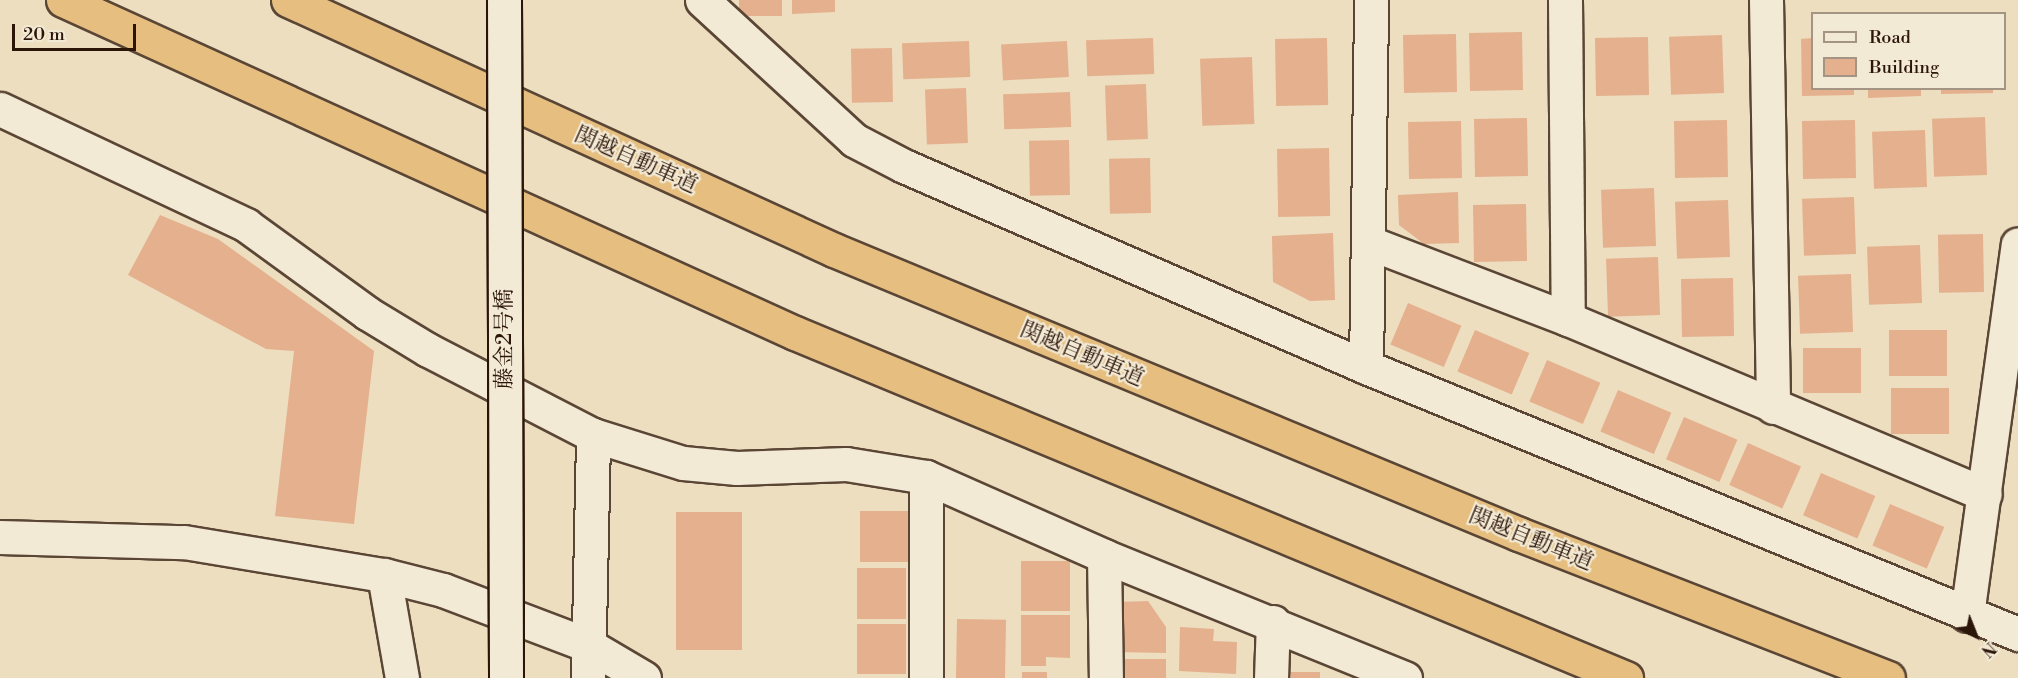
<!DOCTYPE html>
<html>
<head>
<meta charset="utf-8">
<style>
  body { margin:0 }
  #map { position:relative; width:2018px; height:678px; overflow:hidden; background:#ecdebf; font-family:"Libre Bodoni","Noto Serif JP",serif }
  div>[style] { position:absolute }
  .building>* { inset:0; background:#e5b08e; transform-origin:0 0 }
  .roads { filter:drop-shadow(2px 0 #5b4636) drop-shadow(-2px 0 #5b4636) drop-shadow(0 2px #5b4636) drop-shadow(0 -2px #5b4636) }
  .street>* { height:33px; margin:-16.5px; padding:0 16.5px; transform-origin:16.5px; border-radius:16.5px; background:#f3ead5 }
  .secondary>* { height:33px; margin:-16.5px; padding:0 16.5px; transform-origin:16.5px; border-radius:16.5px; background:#f3ead5 }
  .highway>* { height:33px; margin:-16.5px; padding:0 16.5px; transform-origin:16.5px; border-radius:16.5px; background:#e6bf80 }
  .bridges { filter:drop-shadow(2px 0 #2b1408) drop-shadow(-2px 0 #2b1408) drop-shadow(0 2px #2b1408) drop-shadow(0 -2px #2b1408) }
  .secondary-bridge>* { height:33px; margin:-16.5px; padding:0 16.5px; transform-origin:16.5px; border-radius:16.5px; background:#f3ead5 }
  span { translate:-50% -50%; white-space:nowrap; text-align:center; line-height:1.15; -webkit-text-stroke:4.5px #f3ead5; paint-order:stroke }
  .street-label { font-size:22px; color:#2b1408 }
  .legend { position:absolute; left:1811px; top:12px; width:195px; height:78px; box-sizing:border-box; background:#f3ead5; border:2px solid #a39483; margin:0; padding:8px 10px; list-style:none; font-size:18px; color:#2b1408 }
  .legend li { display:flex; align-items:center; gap:12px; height:30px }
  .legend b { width:30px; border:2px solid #a39483 }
  .north { position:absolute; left:1946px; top:606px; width:60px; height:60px; -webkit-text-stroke:4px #f3ead5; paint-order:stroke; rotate:137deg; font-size:16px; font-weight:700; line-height:24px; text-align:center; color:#2b1408 }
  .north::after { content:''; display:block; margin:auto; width:21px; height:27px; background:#2b1408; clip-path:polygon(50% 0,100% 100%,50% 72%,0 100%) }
  .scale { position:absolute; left:12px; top:24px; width:124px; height:27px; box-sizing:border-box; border:3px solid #2b1408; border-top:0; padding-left:8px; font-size:18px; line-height:21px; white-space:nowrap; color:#2b1408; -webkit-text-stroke:4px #f3ead5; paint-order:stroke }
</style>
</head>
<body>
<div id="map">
  <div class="building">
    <i style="left:739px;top:0;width:43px;height:16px"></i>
    <i style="clip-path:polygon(792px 0,835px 0,835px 12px,792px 14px)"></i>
    <i style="left:1522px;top:32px;width:58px;height:53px;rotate:89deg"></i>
    <i style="left:1456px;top:34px;width:58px;height:53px;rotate:89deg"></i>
    <i style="left:1722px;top:35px;width:58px;height:53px;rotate:88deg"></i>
    <i style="left:1648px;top:37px;width:58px;height:53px;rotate:89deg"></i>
    <i style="left:1153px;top:38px;width:36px;height:67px;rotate:88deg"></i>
    <i style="left:1327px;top:38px;width:67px;height:52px;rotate:89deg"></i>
    <i style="clip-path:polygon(1812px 38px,1812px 88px,1854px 88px,1854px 95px,1802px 96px,1801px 39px)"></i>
    <i style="left:969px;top:41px;width:36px;height:67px;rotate:88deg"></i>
    <i style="left:1067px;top:41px;width:36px;height:66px;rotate:87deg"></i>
    <i style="left:892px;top:48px;width:54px;height:41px;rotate:89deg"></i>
    <i style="left:1252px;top:57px;width:67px;height:52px;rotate:88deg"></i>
    <i style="left:1146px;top:84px;width:55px;height:41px;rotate:88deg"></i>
    <i style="left:966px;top:88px;width:55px;height:41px;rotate:88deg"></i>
    <i style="clip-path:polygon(1868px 88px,1921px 88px,1921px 96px,1868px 98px)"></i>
    <i style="clip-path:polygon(1941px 88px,1993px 88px,1993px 93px,1941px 94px)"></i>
    <i style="left:1070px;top:92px;width:35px;height:67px;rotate:88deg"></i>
    <i style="left:1985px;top:117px;width:58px;height:53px;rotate:88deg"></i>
    <i style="left:1527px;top:118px;width:58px;height:53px;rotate:89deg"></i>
    <i style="left:1727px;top:120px;width:57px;height:53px;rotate:89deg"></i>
    <i style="left:1855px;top:120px;width:58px;height:53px;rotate:89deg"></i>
    <i style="left:1461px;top:121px;width:57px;height:53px;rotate:89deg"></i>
    <i style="left:1925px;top:130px;width:57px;height:53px;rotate:88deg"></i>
    <i style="left:1069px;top:140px;width:55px;height:40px;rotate:89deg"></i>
    <i style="left:1329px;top:148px;width:68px;height:52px;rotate:89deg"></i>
    <i style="left:1150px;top:158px;width:55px;height:41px;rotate:89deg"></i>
    <i style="left:1654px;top:188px;width:58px;height:53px;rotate:88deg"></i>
    <i style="clip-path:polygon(1458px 192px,1459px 243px,1424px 244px,1399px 225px,1398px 195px)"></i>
    <i style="left:1854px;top:197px;width:57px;height:52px;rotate:88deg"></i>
    <i style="left:1728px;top:200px;width:57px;height:53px;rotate:88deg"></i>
    <i style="left:1526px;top:204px;width:57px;height:53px;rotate:89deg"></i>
    <i style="clip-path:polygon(160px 215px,218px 239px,374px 351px,354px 524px,275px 516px,294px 351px,266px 349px,128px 275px)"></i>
    <i style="clip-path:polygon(1333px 233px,1335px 300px,1310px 301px,1273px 282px,1272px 236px)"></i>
    <i style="left:1983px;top:234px;width:58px;height:45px;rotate:89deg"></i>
    <i style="left:1920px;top:245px;width:58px;height:53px;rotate:88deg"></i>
    <i style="left:1658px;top:257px;width:58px;height:52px;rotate:88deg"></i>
    <i style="left:1851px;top:274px;width:58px;height:53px;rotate:88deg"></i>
    <i style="left:1733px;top:278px;width:58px;height:52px;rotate:89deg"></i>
    <i style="left:1408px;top:303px;width:58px;height:45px;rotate:23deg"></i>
    <i style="left:1475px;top:330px;width:59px;height:45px;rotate:23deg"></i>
    <i style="left:1947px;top:330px;width:46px;height:58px;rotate:90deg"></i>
    <i style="left:1861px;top:348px;width:45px;height:58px;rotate:90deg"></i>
    <i style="left:1547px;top:360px;width:58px;height:45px;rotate:23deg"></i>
    <i style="left:1949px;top:388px;width:46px;height:58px;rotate:90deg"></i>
    <i style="left:1618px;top:390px;width:58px;height:45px;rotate:23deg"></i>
    <i style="left:1684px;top:417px;width:58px;height:46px;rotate:23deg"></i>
    <i style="left:1748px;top:443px;width:58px;height:46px;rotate:24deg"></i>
    <i style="left:1821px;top:473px;width:59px;height:46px;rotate:23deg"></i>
    <i style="left:1890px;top:504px;width:59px;height:45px;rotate:23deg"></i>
    <i style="left:908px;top:511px;width:51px;height:48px;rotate:90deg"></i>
    <i style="left:742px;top:512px;width:138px;height:66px;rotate:90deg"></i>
    <i style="left:1021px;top:561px;width:49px;height:50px"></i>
    <i style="left:857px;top:568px;width:49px;height:51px"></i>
    <i style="clip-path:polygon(1148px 601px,1166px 627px,1166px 653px,1116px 652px,1117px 602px)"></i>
    <i style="clip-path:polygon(1021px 615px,1070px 615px,1070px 658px,1046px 657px,1046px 666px,1021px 666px)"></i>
    <i style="left:957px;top:619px;width:49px;height:59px;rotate:1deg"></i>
    <i style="left:906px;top:624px;width:50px;height:49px;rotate:90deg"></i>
    <i style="clip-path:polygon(1180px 627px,1214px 629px,1213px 641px,1237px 642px,1236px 674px,1179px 671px)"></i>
    <i style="left:1117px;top:659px;width:49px;height:19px"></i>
    <i style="left:1022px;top:672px;width:25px;height:6px"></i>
    <i style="left:1288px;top:672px;width:32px;height:6px"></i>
  </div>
  <div class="roads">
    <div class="street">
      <i style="left:702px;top:0;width:207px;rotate:42.6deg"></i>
      <i style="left:854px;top:140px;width:56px;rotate:27.5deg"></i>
      <i style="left:904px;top:166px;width:504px;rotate:23.51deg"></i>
      <i style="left:1366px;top:367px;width:705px;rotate:22.27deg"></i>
      <i style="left:1565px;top:0;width:319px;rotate:89.5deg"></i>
      <i style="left:1766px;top:0;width:407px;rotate:89deg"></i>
      <i style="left:0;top:109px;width:272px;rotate:25.2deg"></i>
      <i style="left:246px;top:225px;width:150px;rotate:36deg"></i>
      <i style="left:367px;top:313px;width:71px;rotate:31.2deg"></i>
      <i style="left:428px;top:350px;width:186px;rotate:27.3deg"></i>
      <i style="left:593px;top:435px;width:94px;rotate:17.3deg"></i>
      <i style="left:683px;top:463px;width:54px;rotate:5.3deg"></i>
      <i style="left:737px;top:468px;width:109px;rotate:-2.1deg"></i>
      <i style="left:846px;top:464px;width:81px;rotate:9.2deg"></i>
      <i style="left:926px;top:477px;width:195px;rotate:23.9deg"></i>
      <i style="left:1104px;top:556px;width:325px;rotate:22.1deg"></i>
      <i style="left:1370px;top:243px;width:212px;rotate:21deg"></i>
      <i style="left:1568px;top:319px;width:452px;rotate:22.8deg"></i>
      <i style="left:1366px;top:367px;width:367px;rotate:-89.2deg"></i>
      <i style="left:926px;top:477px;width:201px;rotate:90deg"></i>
      <i style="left:1104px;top:556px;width:122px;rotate:89.1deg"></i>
      <i style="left:384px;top:575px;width:105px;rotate:80.1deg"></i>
      <i style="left:1967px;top:615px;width:374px;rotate:-82.2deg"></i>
      <i style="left:588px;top:678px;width:243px;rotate:-88.8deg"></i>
      <i style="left:1271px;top:678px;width:56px;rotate:-88deg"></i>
    </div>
    <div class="secondary">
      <i style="left:0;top:537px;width:184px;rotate:1.6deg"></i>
      <i style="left:184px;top:542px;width:203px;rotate:9.4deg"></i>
      <i style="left:384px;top:575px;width:61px;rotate:14.3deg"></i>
      <i style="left:443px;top:590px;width:155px;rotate:20.8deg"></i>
      <i style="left:588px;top:645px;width:65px;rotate:30.5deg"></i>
    </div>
    <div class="highway">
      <i style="left:63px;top:0;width:804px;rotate:24.46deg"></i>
      <i style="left:795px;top:333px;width:900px;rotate:22.55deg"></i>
      <i style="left:288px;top:0;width:601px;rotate:24.6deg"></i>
      <i style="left:834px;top:250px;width:742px;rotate:22.52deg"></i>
      <i style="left:1519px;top:534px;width:396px;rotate:21.3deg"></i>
    </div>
  </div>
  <div class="bridges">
    <div class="secondary-bridge">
      <i style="left:504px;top:0;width:678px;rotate:89.83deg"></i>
    </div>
  </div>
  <div class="street-label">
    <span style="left:636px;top:160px;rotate:24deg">関越自動車道</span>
    <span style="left:505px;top:339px;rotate:-90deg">藤金2号橋</span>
    <span style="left:1082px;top:354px;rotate:23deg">関越自動車道</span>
    <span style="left:1531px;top:539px;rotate:22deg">関越自動車道</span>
  </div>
  <ul class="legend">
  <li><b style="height:8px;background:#f3ead5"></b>Road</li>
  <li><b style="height:16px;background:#e5b08e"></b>Building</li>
  </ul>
  <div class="north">N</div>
  <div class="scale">20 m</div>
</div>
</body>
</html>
